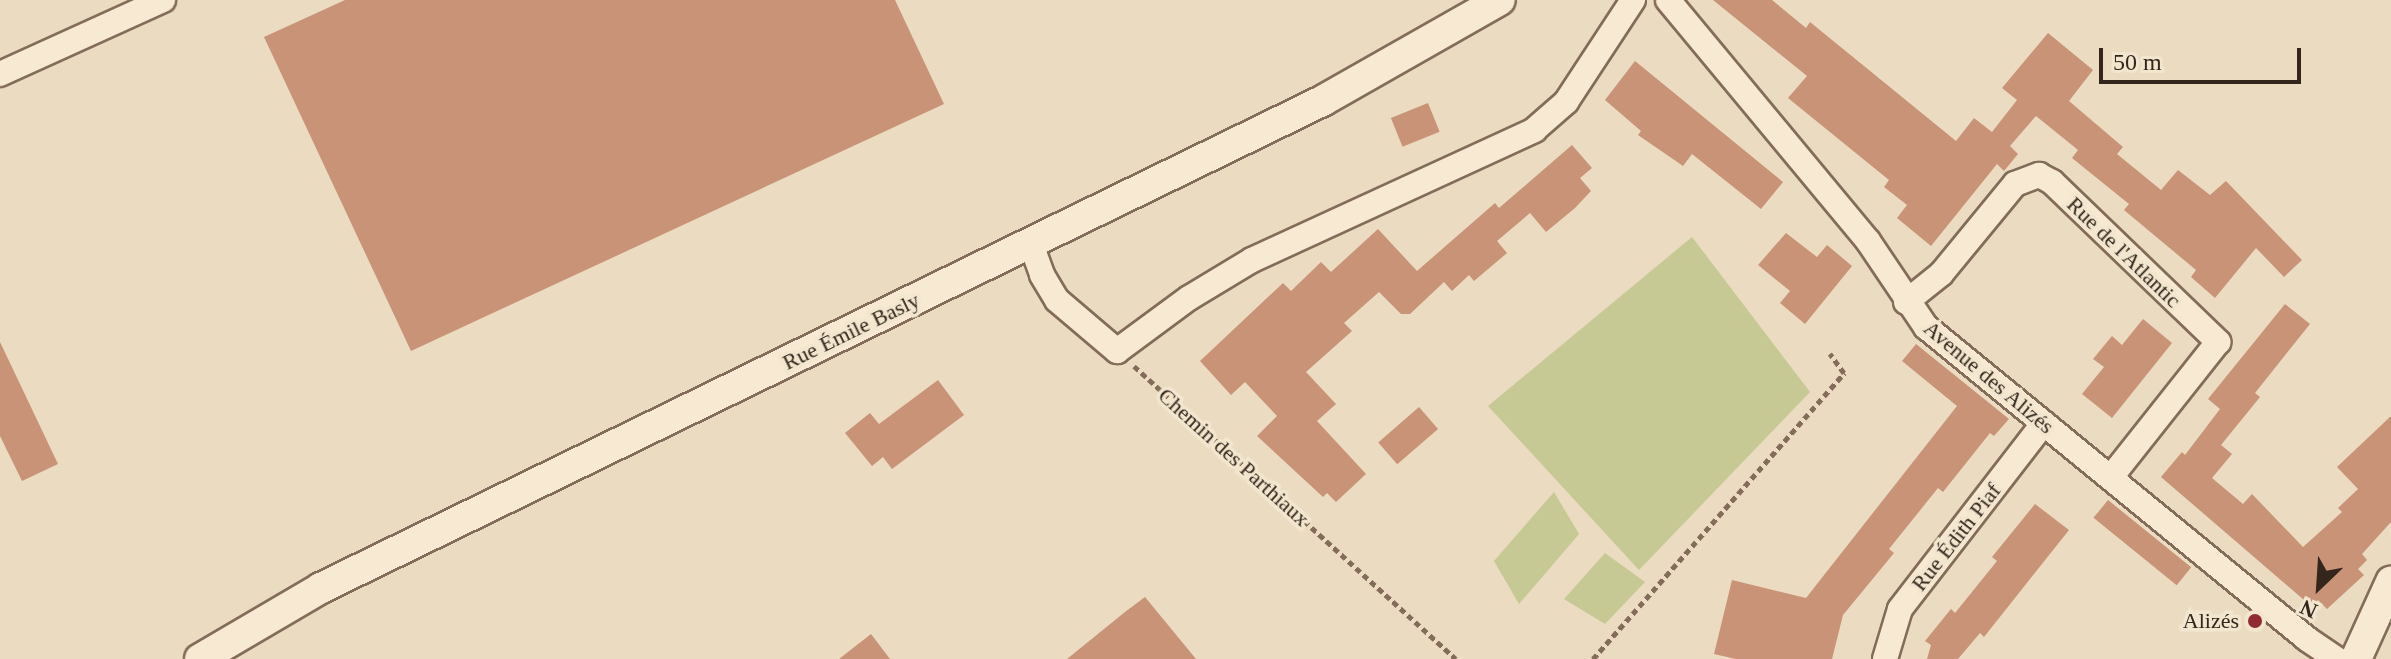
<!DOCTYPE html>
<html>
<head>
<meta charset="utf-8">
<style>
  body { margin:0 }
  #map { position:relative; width:2391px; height:659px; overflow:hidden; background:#ebdbc0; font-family:Georgia,serif }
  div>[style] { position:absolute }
  .green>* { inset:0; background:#c6c994 }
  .building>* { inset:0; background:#c89377; transform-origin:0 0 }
  .path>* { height:5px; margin-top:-2.5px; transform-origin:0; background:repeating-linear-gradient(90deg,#836c59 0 6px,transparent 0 10px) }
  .roads { filter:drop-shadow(2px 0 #836c59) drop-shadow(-2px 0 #836c59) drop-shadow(0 2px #836c59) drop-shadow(0 -2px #836c59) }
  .minor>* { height:24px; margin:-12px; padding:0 12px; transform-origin:12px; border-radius:12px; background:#f7e9d2 }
  .tertiary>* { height:30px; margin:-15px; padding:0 15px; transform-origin:15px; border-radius:15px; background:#f7e9d2 }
  .dots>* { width:22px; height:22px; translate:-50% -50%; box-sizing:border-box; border:4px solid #f3e6cf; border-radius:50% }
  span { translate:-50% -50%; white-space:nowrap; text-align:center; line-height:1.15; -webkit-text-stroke:7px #f3e6cf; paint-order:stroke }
  .street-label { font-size:22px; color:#34261c }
  .poi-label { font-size:22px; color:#34261c }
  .right { translate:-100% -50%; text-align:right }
  .north { position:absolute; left:2279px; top:547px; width:80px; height:80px; -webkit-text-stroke:6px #f3e6cf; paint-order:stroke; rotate:205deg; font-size:22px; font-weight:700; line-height:32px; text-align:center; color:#34261c }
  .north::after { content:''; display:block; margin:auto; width:28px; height:36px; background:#34261c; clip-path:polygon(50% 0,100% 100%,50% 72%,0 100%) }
  .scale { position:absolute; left:2099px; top:48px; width:202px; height:36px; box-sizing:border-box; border:4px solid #34261c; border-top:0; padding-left:10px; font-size:24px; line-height:28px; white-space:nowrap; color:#34261c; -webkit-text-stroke:6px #f3e6cf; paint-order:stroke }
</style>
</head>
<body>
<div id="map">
  <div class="green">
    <i style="clip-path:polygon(1692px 237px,1810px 392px,1639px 570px,1488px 406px)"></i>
    <i style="clip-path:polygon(1554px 492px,1579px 534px,1519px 604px,1494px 561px)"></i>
    <i style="clip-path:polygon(1605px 553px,1645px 582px,1605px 624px,1564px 599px)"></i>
  </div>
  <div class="building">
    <i style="clip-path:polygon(345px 0,895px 0,944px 104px,411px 351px,264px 37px)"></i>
    <i style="clip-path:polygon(1713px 0,1772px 0,1806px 28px,1810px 22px,1956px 141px,1974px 118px,1992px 132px,2017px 100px,2002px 88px,2048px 33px,2093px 70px,2069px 101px,2123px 147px,2117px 154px,2161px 190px,2178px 170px,2210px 195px,2226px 181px,2302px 260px,2284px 277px,2256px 248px,2215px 298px,2191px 277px,2196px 270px,2124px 210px,2129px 204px,2072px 158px,2078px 150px,2036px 116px,2010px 146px,2018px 154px,2004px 171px,1997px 164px,1931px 246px,1897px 218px,1907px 205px,1884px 187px,1889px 180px,1788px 98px,1807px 76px)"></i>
    <i style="clip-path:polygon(1635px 61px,1783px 182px,1761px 209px,1692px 154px,1683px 166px,1638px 135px,1641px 131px,1605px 100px)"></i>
    <i style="left:1428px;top:103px;width:31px;height:40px;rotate:68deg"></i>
    <i style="clip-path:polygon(1572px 145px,1592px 168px,1580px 178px,1591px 191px,1575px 208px,1546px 232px,1530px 213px,1497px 241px,1507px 253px,1474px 281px,1469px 275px,1452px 291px,1444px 282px,1410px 314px,1401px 314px,1379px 292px,1344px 323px,1352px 331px,1306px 372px,1336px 404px,1317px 421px,1366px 474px,1336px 502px,1327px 493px,1323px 497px,1257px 436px,1277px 416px,1245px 382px,1231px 395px,1200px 361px,1283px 283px,1291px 291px,1321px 262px,1331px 272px,1378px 229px,1417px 271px,1495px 203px,1499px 208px)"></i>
    <i style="clip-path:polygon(1786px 233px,1817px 257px,1827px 245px,1852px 266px,1805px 324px,1780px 303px,1790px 291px,1758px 265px)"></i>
    <i style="clip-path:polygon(2285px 304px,2310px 324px,2255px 393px,2260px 397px,2221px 445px,2232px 454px,2212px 478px,2243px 504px,2252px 494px,2303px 547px,2342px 512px,2338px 508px,2358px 489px,2337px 467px,2391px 416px,2391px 522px,2362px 554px,2367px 560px,2358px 569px,2364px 575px,2327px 609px,2318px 600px,2311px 606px,2161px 477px,2182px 452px,2185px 455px,2220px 409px,2208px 399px)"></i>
    <i style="clip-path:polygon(2143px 319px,2172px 343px,2112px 418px,2082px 394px,2104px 367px,2093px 359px,2112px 336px,2122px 345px)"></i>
    <i style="clip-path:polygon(0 342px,58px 464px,22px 481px,0 436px)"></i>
    <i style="clip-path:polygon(1916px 344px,2009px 419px,1994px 436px,1990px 433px,1943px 492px,1938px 488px,1889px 549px,1894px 553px,1843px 615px,1832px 659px,1736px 659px,1714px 654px,1732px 580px,1806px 598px,1957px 406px,1902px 361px)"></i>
    <i style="clip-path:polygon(938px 380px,964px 415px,892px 469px,883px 457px,872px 466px,845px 433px,870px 413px,879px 424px)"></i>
    <i style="left:1419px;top:407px;width:29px;height:54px;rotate:49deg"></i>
    <i style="left:2108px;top:500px;width:107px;height:23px;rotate:39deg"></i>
    <i style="clip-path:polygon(2035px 504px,2069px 530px,1984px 637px,1980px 633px,1958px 659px,1927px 659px,1931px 645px,1925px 641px,1951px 609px,1955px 613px,1997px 561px,1992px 557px)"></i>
    <i style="clip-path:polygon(1145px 597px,1196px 659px,1067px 659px,1125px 612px)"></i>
    <i style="clip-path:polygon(871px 634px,890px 659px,839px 659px)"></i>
  </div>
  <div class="path">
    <i style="left:1134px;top:366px;width:435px;rotate:42.3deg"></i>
    <i style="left:1593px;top:659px;width:381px;rotate:-48.7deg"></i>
    <i style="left:1844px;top:373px;width:24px;rotate:-126deg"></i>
  </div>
  <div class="roads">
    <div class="minor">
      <i style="left:1668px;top:0;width:313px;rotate:50.3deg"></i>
      <i style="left:1868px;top:241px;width:104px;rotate:56deg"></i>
      <i style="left:1926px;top:327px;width:492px;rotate:39.3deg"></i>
      <i style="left:2307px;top:639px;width:36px;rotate:34deg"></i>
      <i style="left:0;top:74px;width:179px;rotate:-24.4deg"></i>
      <i style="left:1031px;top:244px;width:33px;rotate:70deg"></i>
      <i style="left:1042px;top:275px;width:29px;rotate:59deg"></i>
      <i style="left:1057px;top:300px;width:79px;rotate:40.4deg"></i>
      <i style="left:1117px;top:351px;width:89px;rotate:-36.4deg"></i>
      <i style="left:1189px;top:298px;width:74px;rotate:-31.1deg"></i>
      <i style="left:1252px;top:260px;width:311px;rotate:-24.7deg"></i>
      <i style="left:1534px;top:130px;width:43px;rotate:-41.2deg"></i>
      <i style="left:1566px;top:102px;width:122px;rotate:-56.7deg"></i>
      <i style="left:1906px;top:302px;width:45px;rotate:-38.7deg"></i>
      <i style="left:1941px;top:274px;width:117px;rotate:-50.6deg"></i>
      <i style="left:2015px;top:184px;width:26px;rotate:-21deg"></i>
      <i style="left:2039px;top:175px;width:15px;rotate:28deg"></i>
      <i style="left:2052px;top:182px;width:231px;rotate:43.9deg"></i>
      <i style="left:2218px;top:342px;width:172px;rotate:128.4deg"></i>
      <i style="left:1885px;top:659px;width:52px;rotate:-73.3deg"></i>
      <i style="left:1900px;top:609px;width:235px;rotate:-52.3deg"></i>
    </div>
    <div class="tertiary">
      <i style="left:200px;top:659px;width:140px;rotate:-30.4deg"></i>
      <i style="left:321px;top:588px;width:1115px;rotate:-25.94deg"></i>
      <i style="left:1324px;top:100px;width:202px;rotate:-29.6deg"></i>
      <i style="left:2356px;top:659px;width:85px;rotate:-65.6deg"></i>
    </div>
  </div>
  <div class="dots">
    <i style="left:2255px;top:621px;background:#902b33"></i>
  </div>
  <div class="street-label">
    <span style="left:2124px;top:252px;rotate:44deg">Rue de l'Atlantic</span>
    <span style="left:851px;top:331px;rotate:-26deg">Rue Émile Basly</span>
    <span style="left:1989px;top:377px;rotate:40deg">Avenue des Alizés</span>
    <span style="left:1234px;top:457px;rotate:42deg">Chemin des Parthiaux</span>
    <span style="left:1956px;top:537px;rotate:-52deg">Rue Édith Piaf</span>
  </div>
  <div class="poi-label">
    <span class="right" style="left:2239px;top:621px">Alizés</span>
  </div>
  <div class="north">N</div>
  <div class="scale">50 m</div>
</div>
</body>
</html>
